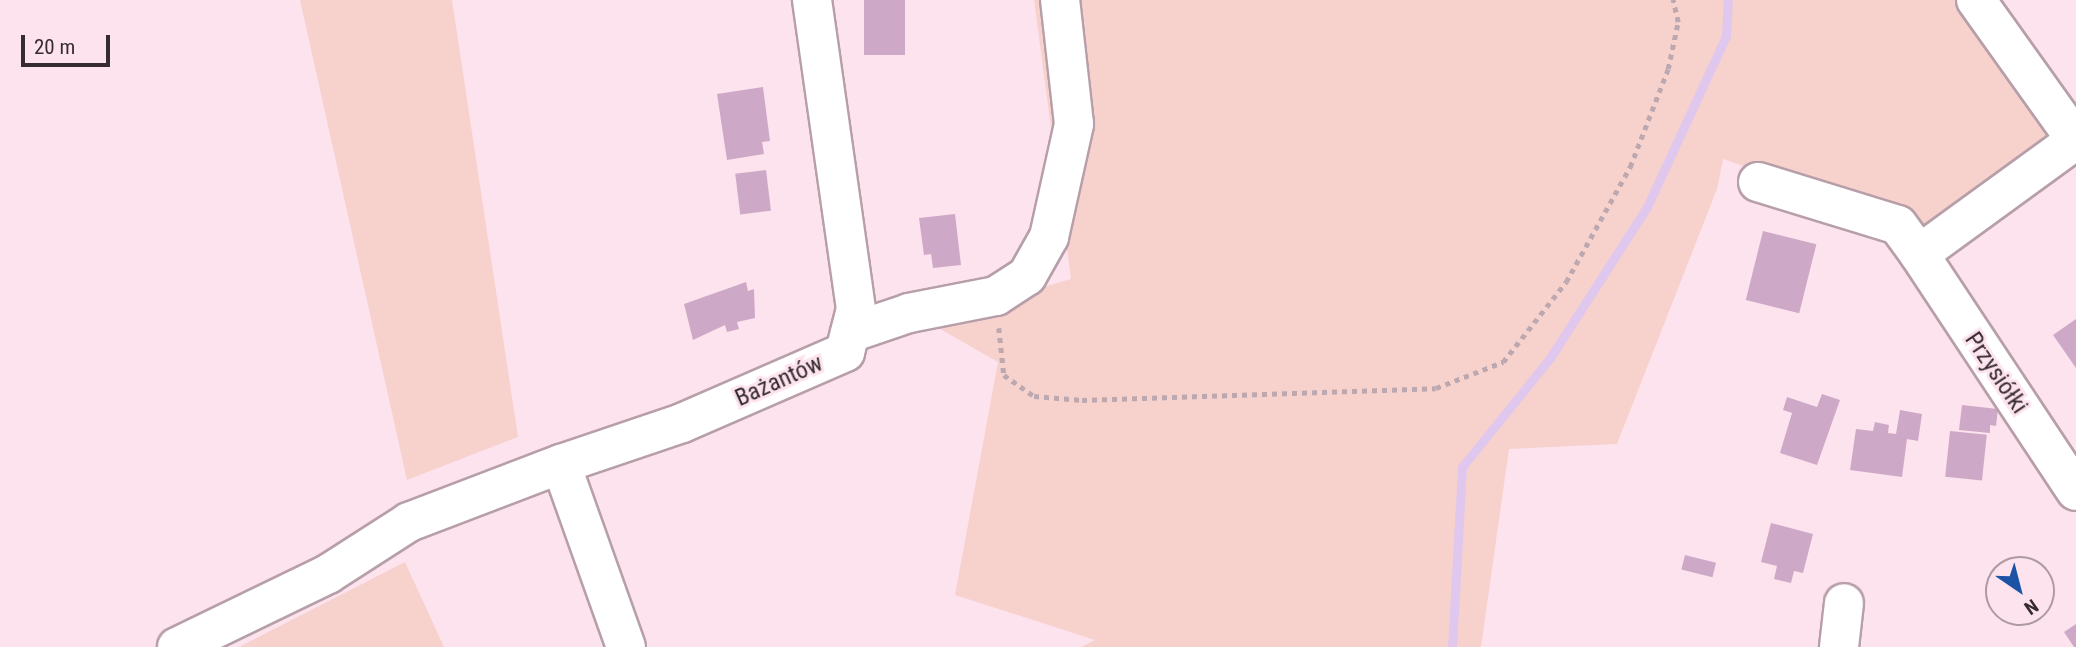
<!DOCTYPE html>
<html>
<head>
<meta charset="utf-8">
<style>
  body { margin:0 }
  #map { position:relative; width:2076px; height:647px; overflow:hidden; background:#fde3ee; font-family:"Roboto Condensed",sans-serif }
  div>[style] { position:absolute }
  .green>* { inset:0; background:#f7d2cd }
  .stream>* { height:9px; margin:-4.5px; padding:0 4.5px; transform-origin:4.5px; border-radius:4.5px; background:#e0c7ed }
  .building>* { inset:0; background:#cda9c7; transform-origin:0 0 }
  .path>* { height:4.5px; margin-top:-2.25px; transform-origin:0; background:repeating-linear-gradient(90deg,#bda8b0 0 5px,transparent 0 10px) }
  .roads { filter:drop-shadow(2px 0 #b79fa9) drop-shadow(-2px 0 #b79fa9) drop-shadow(0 2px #b79fa9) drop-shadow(0 -2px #b79fa9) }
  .minor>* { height:38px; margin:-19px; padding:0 19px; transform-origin:19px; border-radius:19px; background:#fff }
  span { translate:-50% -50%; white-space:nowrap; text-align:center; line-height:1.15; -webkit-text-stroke:6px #fde3ee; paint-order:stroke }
  .street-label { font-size:24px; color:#362c30 }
  .north { position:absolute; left:1985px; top:556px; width:70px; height:70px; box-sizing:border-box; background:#fde3ee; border:2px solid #ad9aa2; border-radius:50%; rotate:145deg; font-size:19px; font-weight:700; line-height:28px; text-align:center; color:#362c30 }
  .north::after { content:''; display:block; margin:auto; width:24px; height:32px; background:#1c53a5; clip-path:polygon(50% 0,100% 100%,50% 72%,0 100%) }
  .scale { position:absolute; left:21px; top:35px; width:89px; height:32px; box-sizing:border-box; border:4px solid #362c30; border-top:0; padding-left:9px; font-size:21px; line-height:24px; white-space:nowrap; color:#362c30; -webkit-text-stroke:5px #fde3ee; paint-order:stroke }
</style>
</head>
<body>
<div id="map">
  <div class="green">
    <i style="clip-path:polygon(300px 0,452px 0,518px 437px,407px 480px)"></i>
    <i style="clip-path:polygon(1034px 0,1997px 0,2076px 103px,2076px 115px,1922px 229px,1723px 159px,1717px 189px,1617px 444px,1509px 449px,1481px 647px,1081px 647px,1095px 640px,955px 595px,998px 362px,926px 321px,1071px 279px)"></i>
    <i style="clip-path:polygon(405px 562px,444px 647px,239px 647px)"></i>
  </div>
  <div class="stream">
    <i style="left:1452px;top:647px;width:180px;rotate:-86.8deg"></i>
    <i style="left:1462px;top:467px;width:140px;rotate:-51.1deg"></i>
    <i style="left:1550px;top:358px;width:179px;rotate:-57.3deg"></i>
    <i style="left:1647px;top:207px;width:188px;rotate:-65.2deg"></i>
    <i style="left:1726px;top:36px;width:36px;rotate:-87deg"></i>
  </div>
  <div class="building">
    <i style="left:864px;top:0;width:41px;height:55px"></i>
    <i style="clip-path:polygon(763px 87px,770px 141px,762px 142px,764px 154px,727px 160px,717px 94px)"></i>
    <i style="left:766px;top:170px;width:41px;height:31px;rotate:83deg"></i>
    <i style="clip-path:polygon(955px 214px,961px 265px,933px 268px,931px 254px,924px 255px,919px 218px)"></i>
    <i style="left:1763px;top:231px;width:55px;height:71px;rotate:14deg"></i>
    <i style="clip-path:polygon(746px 282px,748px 291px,754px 289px,755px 318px,737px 322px,739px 329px,727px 332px,725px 325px,693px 340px,684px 304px)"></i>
    <i style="clip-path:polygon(2076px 319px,2076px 368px,2053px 335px)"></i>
    <i style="clip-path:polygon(1822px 394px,1840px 400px,1817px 465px,1780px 453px,1792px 413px,1783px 410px,1787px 397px,1817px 407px)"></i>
    <i style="clip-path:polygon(1962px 405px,1998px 409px,1996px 426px,1990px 425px,1990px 433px,1959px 430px)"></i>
    <i style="clip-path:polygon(1900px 410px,1922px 414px,1918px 441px,1907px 439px,1902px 477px,1850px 470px,1856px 429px,1873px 431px,1875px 422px,1889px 425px,1888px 433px,1896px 434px)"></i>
    <i style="left:1950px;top:431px;width:37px;height:46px;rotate:6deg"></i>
    <i style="clip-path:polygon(1771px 523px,1813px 534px,1803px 573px,1794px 571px,1791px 583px,1774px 579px,1777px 566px,1761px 562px)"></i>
    <i style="left:1685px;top:555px;width:32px;height:15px;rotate:14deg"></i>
    <i style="clip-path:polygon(2076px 624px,2076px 647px,2074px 647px,2064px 632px)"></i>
  </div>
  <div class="path">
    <i style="left:999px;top:328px;width:47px;rotate:83.9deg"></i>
    <i style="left:1004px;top:375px;width:37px;rotate:35deg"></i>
    <i style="left:1034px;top:396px;width:48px;rotate:4.8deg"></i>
    <i style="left:1082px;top:400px;width:354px;rotate:-1.9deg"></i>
    <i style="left:1436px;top:388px;width:72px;rotate:-21.2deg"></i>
    <i style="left:1503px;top:362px;width:102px;rotate:-51.8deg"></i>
    <i style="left:1566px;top:282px;width:132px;rotate:-60.9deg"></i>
    <i style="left:1630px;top:167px;width:105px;rotate:-68.8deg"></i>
    <i style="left:1668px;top:69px;width:48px;rotate:-78deg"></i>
    <i style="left:1678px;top:22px;width:23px;rotate:-103deg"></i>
  </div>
  <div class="roads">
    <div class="minor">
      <i style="left:1976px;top:0;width:172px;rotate:54.5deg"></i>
      <i style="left:2076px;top:140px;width:194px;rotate:144deg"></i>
      <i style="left:1919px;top:254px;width:284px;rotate:56.5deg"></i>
      <i style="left:1758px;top:182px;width:146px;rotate:17.1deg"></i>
      <i style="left:1898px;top:225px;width:36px;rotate:54deg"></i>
      <i style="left:850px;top:333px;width:62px;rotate:-18.7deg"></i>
      <i style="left:909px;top:313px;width:89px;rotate:-11.1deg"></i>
      <i style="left:996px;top:296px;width:37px;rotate:-33deg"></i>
      <i style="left:1027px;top:276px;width:45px;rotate:-60.6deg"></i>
      <i style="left:1049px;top:237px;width:116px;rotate:-77.5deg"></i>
      <i style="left:1074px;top:124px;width:125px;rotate:-96.4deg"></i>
      <i style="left:177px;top:647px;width:168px;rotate:-25.8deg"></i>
      <i style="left:328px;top:574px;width:96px;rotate:-32.7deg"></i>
      <i style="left:409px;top:522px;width:163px;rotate:-20.9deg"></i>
      <i style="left:626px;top:647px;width:194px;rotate:-109.6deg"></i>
      <i style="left:561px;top:464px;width:128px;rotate:-18.7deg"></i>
      <i style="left:682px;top:423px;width:178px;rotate:-23.5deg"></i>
      <i style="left:845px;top:352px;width:44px;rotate:-75.7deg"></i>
      <i style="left:856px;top:309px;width:312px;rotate:-98.1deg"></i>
      <i style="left:1839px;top:647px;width:44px;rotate:-83.5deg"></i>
    </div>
  </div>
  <div class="street-label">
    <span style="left:1996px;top:373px;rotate:56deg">Przysiółki</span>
    <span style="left:779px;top:381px;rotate:-24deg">Bażantów</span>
  </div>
  <div class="north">N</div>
  <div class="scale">20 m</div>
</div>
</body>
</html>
